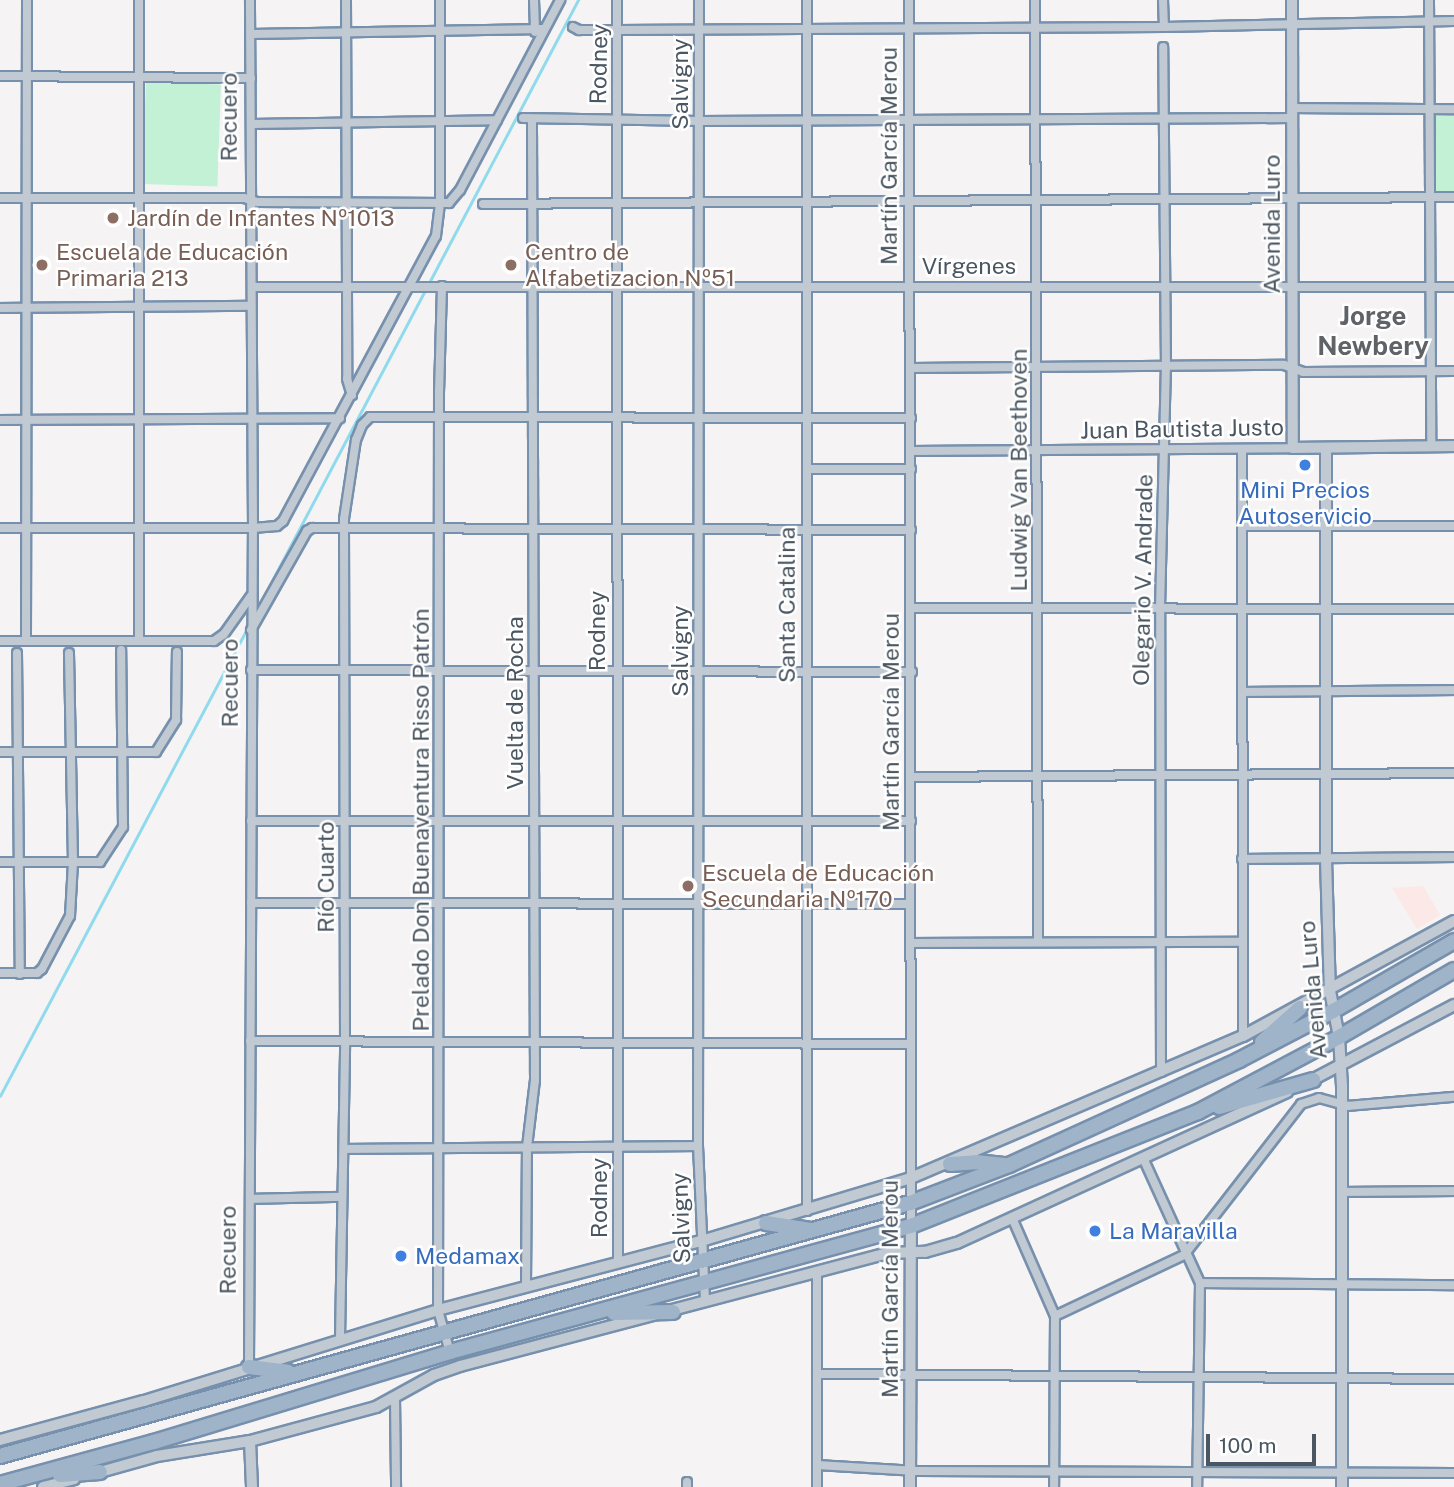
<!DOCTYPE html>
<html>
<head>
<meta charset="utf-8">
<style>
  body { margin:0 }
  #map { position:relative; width:1454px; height:1487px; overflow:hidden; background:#f5f3f3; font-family:"Public Sans",sans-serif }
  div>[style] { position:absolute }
  .medical>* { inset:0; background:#fce8e6 }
  .green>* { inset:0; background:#c3f1d5; transform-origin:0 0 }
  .stream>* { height:2.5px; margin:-1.25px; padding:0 1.25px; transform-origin:1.25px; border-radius:1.25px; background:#90daee }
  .roads { filter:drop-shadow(2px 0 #7690ad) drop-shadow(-2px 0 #7690ad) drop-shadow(0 2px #7690ad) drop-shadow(0 -2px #7690ad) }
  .minor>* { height:8px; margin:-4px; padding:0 4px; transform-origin:4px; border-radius:4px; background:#c1cad2 }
  .tertiary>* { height:10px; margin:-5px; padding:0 5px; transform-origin:5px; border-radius:5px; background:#c1cad2 }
  .trunk>* { height:14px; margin:-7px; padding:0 7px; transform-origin:7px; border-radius:7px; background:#9fb4c9 }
  .dots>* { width:19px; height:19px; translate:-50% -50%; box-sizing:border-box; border:4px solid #fff; border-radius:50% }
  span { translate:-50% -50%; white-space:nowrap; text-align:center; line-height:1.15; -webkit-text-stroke:5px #fff; paint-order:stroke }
  .street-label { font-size:23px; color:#4a5661 }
  .education-label { font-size:23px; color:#785e54 }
  .left { translate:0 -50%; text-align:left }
  .shop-label { font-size:23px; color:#366cbe }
  .quarter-label { font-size:26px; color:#5f6368; font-weight:700 }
  .scale { position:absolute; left:1206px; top:1434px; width:110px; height:32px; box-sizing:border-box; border:4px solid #4a5661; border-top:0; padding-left:9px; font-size:21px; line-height:24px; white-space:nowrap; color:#4a5661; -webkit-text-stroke:5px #fff; paint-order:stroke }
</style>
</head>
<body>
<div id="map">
  <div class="medical">
    <i style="clip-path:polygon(1423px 886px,1440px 915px,1417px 929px,1392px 888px)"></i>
  </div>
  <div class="green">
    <i style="left:146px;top:82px;width:75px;height:102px;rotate:2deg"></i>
    <i style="left:1434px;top:113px;width:20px;height:78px"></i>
  </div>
  <div class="stream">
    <i style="left:255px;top:613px;width:693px;rotate:-62.21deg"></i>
    <i style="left:0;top:1096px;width:533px;rotate:-62.14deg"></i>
  </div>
  <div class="roads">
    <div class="minor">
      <i style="left:346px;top:0;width:379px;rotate:89.8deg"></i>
      <i style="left:347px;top:379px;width:17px;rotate:73deg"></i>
      <i style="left:534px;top:0;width:32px;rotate:88deg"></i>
      <i style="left:617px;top:0;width:1262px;rotate:89.95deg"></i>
      <i style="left:699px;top:0;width:1146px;rotate:90.05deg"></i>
      <i style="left:698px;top:1146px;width:156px;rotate:87.4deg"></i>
      <i style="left:807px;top:0;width:1211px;rotate:90deg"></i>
      <i style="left:909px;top:0;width:1226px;rotate:89.91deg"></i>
      <i style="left:1035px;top:0;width:940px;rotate:89.82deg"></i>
      <i style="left:1163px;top:0;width:27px;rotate:88deg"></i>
      <i style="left:1429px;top:0;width:447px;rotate:89.7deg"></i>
      <i style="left:573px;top:27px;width:7px;rotate:27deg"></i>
      <i style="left:579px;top:30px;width:39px"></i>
      <i style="left:618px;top:30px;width:546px;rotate:-0.31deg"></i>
      <i style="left:1164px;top:27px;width:290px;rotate:-1.2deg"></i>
      <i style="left:251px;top:34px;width:293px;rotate:-1deg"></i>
      <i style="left:0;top:76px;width:251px;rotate:0.5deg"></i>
      <i style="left:1292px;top:108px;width:162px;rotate:0.4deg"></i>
      <i style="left:523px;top:118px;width:176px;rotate:1deg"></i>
      <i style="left:699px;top:121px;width:593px;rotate:-0.29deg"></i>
      <i style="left:251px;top:124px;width:246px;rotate:-0.9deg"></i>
      <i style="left:0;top:198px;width:244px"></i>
      <i style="left:244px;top:198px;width:14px;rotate:17deg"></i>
      <i style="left:257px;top:202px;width:192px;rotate:0.3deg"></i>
      <i style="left:449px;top:203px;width:17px;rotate:-50deg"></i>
      <i style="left:460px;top:190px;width:215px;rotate:-62.2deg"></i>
      <i style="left:483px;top:204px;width:971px;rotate:-0.41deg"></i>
      <i style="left:442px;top:286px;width:105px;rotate:91.6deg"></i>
      <i style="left:439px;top:391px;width:919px;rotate:90.06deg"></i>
      <i style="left:438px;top:1310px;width:44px;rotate:74.1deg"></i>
      <i style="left:252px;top:287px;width:1202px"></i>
      <i style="left:0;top:308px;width:251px;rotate:-0.5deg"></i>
      <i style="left:911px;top:368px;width:373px;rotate:-0.5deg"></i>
      <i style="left:1284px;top:365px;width:20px;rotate:20deg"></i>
      <i style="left:1303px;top:372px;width:151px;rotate:-0.4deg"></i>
      <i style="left:0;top:420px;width:340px;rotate:-0.3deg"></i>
      <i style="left:1242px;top:450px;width:586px;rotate:89.9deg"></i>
      <i style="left:911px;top:451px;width:382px;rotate:-0.4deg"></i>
      <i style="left:807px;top:469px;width:104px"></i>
      <i style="left:1242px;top:526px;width:212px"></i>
      <i style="left:0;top:528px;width:253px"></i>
      <i style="left:253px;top:528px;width:24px;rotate:-5deg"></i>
      <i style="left:277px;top:526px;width:8px;rotate:-40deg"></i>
      <i style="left:283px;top:521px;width:323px;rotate:-61.8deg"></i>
      <i style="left:436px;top:236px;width:33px;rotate:-83deg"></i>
      <i style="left:440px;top:203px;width:203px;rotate:-90deg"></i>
      <i style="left:912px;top:608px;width:542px;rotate:0.11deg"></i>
      <i style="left:251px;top:630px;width:114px;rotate:-60.5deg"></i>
      <i style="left:307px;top:531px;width:6px;rotate:-31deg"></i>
      <i style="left:312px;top:528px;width:599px;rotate:0.19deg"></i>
      <i style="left:26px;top:640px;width:640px;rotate:-89.91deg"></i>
      <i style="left:0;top:641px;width:214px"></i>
      <i style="left:214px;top:641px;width:12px;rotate:-35deg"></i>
      <i style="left:224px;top:634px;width:47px;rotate:-54.6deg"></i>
      <i style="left:139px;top:641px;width:641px;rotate:-90deg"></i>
      <i style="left:17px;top:653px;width:321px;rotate:89.5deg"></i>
      <i style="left:251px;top:670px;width:661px;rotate:0.17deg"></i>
      <i style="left:1243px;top:692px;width:211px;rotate:-0.5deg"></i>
      <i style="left:0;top:752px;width:156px"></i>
      <i style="left:156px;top:752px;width:38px;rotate:-58deg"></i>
      <i style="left:176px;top:720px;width:68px;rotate:-89.2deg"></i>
      <i style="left:912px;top:777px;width:542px;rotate:-0.42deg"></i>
      <i style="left:251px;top:821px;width:660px"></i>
      <i style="left:1242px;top:859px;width:212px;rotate:-0.5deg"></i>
      <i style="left:0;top:862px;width:100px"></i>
      <i style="left:100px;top:862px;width:42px;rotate:-56.7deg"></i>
      <i style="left:123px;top:827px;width:177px;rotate:-90.6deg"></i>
      <i style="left:251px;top:903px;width:659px;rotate:0.09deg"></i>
      <i style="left:912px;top:943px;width:331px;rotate:-0.2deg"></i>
      <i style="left:0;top:973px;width:37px"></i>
      <i style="left:37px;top:973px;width:6px;rotate:-39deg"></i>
      <i style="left:42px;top:969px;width:60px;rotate:-62.2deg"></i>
      <i style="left:70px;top:916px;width:54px;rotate:-86.8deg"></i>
      <i style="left:73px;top:862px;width:209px;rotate:-91.1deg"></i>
      <i style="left:250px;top:1041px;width:661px;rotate:0.26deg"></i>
      <i style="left:1161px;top:1072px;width:463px;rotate:-90.1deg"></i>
      <i style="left:1160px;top:609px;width:242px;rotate:-88.6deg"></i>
      <i style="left:1166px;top:367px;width:320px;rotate:-90.5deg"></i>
      <i style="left:344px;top:1149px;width:354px;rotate:-0.5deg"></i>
      <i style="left:1144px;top:1160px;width:135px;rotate:65.5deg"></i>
      <i style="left:1200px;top:1283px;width:204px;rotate:90.8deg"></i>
      <i style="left:1342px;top:1192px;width:112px;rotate:-0.5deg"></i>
      <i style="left:250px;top:1199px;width:90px;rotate:-1.3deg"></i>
      <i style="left:1013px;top:1220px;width:105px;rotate:66.4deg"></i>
      <i style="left:1055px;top:1316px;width:171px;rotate:90.3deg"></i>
      <i style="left:817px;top:1274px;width:213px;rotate:90deg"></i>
      <i style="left:1200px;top:1283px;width:254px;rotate:0.5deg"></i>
      <i style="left:526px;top:1286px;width:139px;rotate:-89.6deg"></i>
      <i style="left:527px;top:1147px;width:67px;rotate:-83.2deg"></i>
      <i style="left:535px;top:1080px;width:961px;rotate:-90.18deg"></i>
      <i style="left:1055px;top:1316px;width:143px;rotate:-25.3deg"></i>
      <i style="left:1184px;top:1255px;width:191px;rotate:-52.2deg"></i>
      <i style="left:1301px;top:1104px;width:19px;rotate:-18deg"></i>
      <i style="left:1319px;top:1098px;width:30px;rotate:15deg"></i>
      <i style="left:1348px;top:1106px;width:106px;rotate:-4.9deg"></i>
      <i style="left:340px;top:1339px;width:297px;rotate:-89deg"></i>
      <i style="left:345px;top:1042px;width:523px;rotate:-90.11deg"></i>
      <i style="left:344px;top:519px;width:80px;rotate:-81.4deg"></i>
      <i style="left:356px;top:440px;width:16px;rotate:-68deg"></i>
      <i style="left:362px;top:425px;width:11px;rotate:-45deg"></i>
      <i style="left:370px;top:417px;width:541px;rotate:0.11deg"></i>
      <i style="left:249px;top:1367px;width:839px;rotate:-89.73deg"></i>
      <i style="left:253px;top:528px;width:528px;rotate:-90.33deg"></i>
      <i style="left:818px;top:1374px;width:636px;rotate:0.45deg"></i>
      <i style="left:395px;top:1399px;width:88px;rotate:89.3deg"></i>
      <i style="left:817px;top:1465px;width:100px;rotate:3.4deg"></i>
      <i style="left:917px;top:1471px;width:537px;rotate:0.21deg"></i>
      <i style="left:687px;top:1482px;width:5px;rotate:90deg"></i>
    </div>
    <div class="tertiary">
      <i style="left:1292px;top:0;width:448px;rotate:89.9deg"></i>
      <i style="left:1293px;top:448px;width:161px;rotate:-0.7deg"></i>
      <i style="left:1326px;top:448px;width:411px;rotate:90deg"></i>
      <i style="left:1326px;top:859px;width:132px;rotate:88.3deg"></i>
      <i style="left:1330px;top:991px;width:47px;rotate:78.9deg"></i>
      <i style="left:1339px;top:1037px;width:49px;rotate:86.5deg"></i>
      <i style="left:1342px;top:1086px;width:401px;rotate:90deg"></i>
      <i style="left:1308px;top:1082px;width:165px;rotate:-27.8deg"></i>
      <i style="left:0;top:1440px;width:149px;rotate:-15.2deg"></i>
      <i style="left:144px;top:1401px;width:308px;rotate:-17.2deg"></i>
      <i style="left:438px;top:1310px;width:272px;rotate:-14.7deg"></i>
      <i style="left:701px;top:1241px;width:219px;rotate:-16.7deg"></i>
      <i style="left:911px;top:1178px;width:361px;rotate:-23.2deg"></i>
      <i style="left:1243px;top:1036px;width:240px;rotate:-28.6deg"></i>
      <i style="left:250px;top:1441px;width:46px;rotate:87.5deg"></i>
      <i style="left:93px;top:1474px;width:66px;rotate:-15.7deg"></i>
      <i style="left:157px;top:1456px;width:94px;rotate:-9.2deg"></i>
      <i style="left:250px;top:1441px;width:131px;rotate:-15.1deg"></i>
      <i style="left:376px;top:1407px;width:66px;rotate:-28.9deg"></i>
      <i style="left:434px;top:1375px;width:28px;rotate:-19deg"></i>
      <i style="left:460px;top:1366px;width:444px;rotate:-14.8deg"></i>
      <i style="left:889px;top:1253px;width:36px;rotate:-2deg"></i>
      <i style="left:925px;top:1252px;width:33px;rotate:-16deg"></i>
      <i style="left:957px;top:1243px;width:363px;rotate:-24.6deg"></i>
      <i style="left:43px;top:1487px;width:32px;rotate:-14deg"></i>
      <i style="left:910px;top:1487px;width:261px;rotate:-89.8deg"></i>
    </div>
    <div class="trunk">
      <i style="left:1262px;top:1042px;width:51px;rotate:-41.8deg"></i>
      <i style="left:1219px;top:1107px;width:98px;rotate:-16deg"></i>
      <i style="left:950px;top:1164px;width:26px;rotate:-4deg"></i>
      <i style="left:976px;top:1162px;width:28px;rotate:6deg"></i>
      <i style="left:766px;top:1223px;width:47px;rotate:8.7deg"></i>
      <i style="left:614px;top:1313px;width:59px;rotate:-1deg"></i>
      <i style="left:249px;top:1367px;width:39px;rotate:7deg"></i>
      <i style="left:0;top:1456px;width:945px;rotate:-15.54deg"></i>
      <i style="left:910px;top:1203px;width:106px;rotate:-21deg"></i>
      <i style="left:1009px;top:1165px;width:253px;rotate:-24.5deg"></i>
      <i style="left:1239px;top:1060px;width:106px;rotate:-27.5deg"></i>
      <i style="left:1333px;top:1011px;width:140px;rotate:-30deg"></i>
      <i style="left:60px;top:1475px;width:40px;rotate:-4.3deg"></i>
      <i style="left:0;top:1484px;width:160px;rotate:-15.3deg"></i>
      <i style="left:154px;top:1442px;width:309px;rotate:-16.9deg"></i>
      <i style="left:450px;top:1352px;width:478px;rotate:-15.3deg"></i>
      <i style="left:911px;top:1226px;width:309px;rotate:-21.7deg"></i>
      <i style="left:1198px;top:1112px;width:160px;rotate:-28deg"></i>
      <i style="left:1339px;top:1037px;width:133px;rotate:-30.2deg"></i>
    </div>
  </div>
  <div class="dots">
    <i style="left:113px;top:218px;background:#8d6e63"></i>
    <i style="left:42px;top:265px;background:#8d6e63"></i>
    <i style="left:511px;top:265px;background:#8d6e63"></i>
    <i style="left:1305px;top:465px;background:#3f7fe0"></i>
    <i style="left:688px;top:886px;background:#8d6e63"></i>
    <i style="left:1095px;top:1231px;background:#3f7fe0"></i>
    <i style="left:401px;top:1256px;background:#3f7fe0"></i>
  </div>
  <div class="street-label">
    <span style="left:599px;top:64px;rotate:-89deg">Rodney</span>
    <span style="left:680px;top:84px;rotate:-90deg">Salvigny</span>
    <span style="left:229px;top:117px;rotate:-90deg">Recuero</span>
    <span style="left:889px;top:156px;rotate:-90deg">Martín García Merou</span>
    <span style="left:1272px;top:224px;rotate:-90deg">Avenida Luro</span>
    <span style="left:969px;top:266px">Vírgenes</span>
    <span style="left:1182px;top:429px;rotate:-1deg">Juan Bautista Justo</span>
    <span style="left:1019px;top:470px;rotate:-90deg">Ludwig Van Beethoven</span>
    <span style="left:1143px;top:580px;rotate:-89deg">Olegario V. Andrade</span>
    <span style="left:787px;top:605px;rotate:-90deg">Santa Catalina</span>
    <span style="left:597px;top:631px;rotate:-90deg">Rodney</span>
    <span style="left:680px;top:651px;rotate:-90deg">Salvigny</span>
    <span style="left:230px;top:683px;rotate:-90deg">Recuero</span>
    <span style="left:515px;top:703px;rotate:-90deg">Vuelta de Rocha</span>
    <span style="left:891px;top:722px;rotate:-90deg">Martín García Merou</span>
    <span style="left:421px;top:820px;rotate:-90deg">Prelado Don Buenaventura Risso Patrón</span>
    <span style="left:326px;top:877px;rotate:-90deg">Río Cuarto</span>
    <span style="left:1313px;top:990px;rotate:-95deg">Avenida Luro</span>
    <span style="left:599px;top:1198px;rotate:-90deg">Rodney</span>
    <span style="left:681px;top:1218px;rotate:-92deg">Salvigny</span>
    <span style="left:228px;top:1250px;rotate:-90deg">Recuero</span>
    <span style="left:890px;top:1289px;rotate:-90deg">Martín García Merou</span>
  </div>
  <div class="education-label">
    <span class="left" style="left:127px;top:218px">Jardín de Infantes Nº1013</span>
    <span class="left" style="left:56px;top:265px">Escuela de Educación<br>Primaria 213</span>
    <span class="left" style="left:525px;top:265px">Centro de<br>Alfabetizacion Nº51</span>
    <span class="left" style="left:702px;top:886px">Escuela de Educación<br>Secundaria Nº170</span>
  </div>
  <div class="shop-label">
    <span style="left:1305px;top:503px">Mini Precios<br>Autoservicio</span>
    <span class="left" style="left:1109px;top:1231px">La Maravilla</span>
    <span class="left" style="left:415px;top:1256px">Medamax</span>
  </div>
  <div class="quarter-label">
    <span style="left:1373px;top:331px">Jorge<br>Newbery</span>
  </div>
  <div class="scale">100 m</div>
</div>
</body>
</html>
